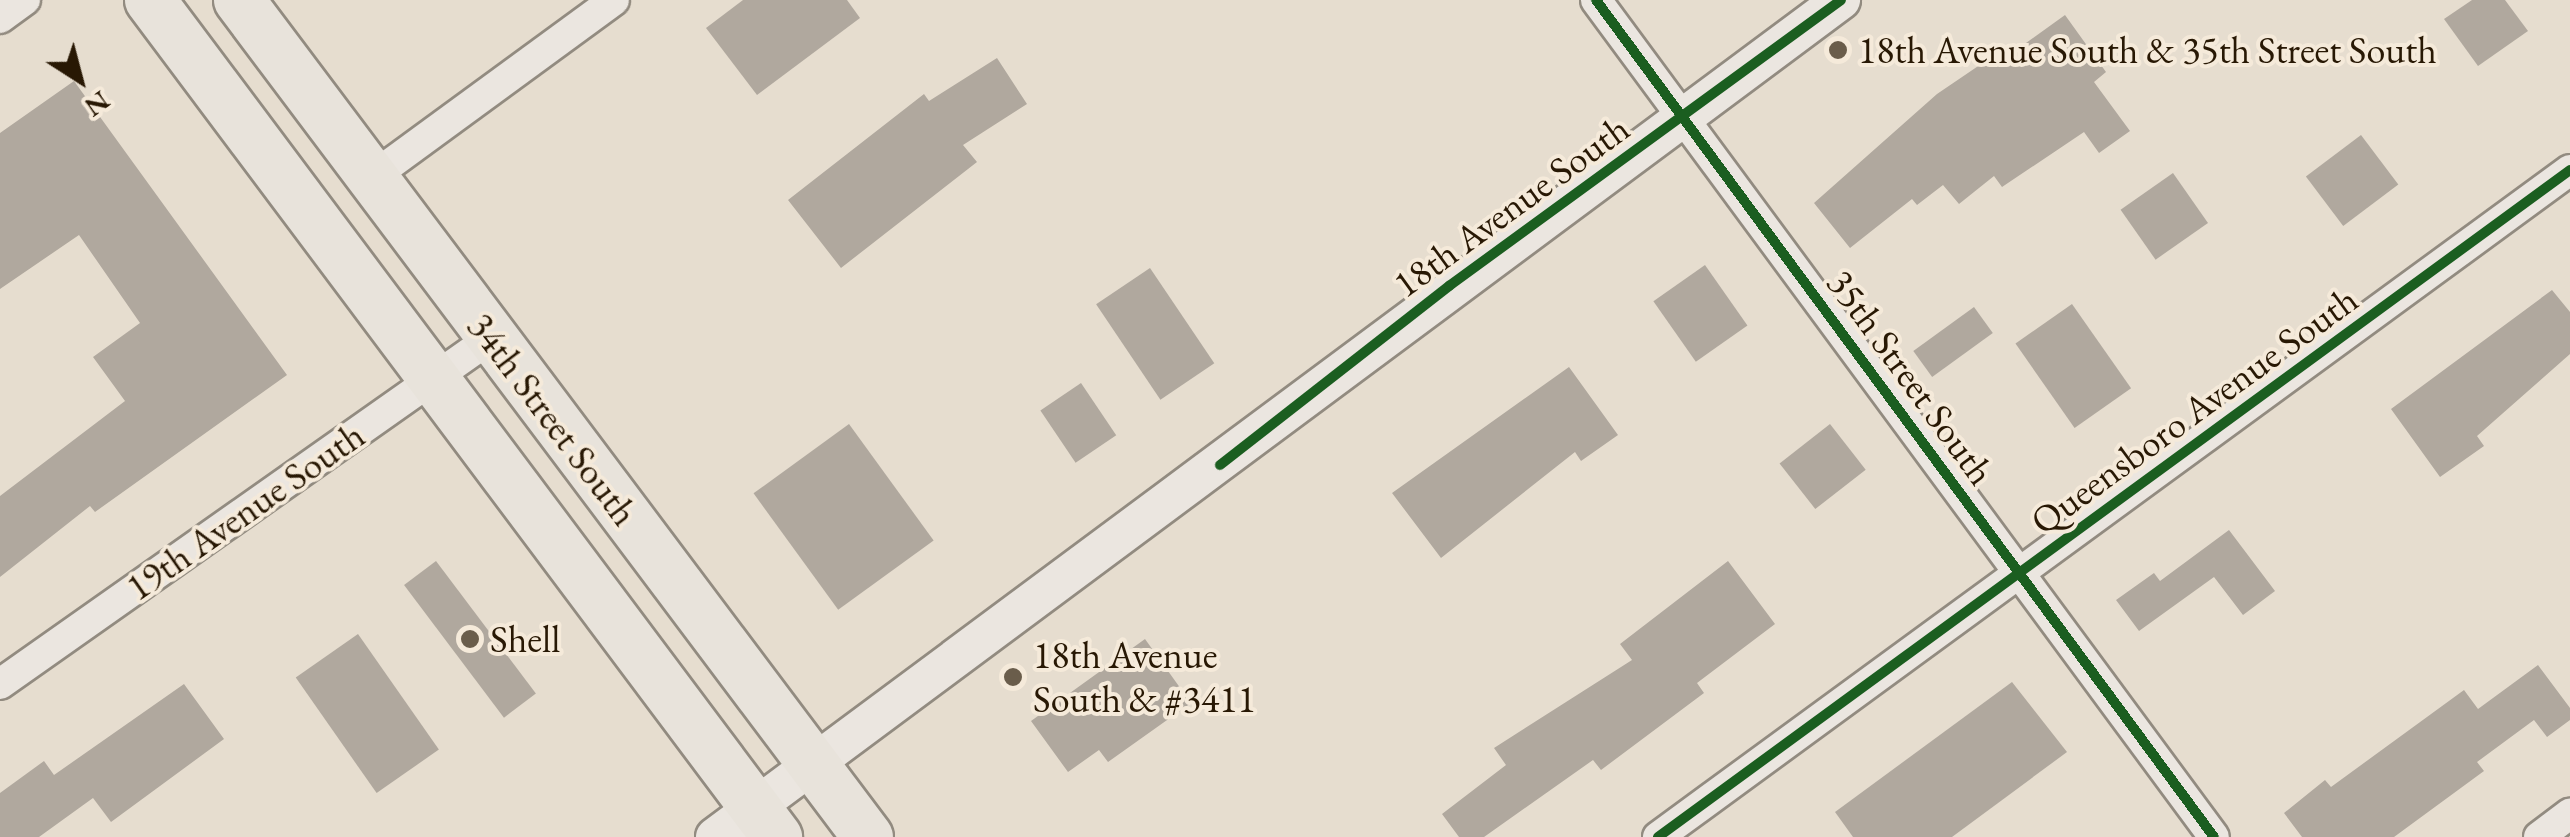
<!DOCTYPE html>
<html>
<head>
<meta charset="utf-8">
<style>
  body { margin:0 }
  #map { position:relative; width:2570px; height:837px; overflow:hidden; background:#e6ddcf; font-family:"EB Garamond",serif }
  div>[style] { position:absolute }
  .building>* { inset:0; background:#b0a89e; transform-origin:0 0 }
  .roads { filter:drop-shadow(2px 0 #928b80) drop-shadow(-2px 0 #928b80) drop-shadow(0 2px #928b80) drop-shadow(0 -2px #928b80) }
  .minor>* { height:30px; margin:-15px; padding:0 15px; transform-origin:15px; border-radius:15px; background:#ebe6e0 }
  .tertiary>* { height:38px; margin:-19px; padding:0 19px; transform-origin:19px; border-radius:19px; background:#ebe6e0 }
  .trunk>* { height:50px; margin:-25px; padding:0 25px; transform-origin:25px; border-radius:25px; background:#e8e3db }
  .cycleway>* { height:10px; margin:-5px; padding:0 5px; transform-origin:5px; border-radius:5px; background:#1b5e20 }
  .dots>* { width:28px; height:28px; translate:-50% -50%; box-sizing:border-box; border:5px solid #f5eada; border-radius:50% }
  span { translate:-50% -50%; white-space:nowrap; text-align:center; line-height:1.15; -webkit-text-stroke:8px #f5eada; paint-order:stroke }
  .poi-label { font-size:38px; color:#281804 }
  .left { translate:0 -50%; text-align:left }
  .street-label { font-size:38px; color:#281804 }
  .north { position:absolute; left:30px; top:30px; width:100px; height:100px; -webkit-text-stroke:8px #f5eada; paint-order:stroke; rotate:144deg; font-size:28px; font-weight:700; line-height:40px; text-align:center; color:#281804 }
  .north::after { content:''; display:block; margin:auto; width:35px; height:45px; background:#281804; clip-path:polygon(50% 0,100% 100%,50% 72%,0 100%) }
</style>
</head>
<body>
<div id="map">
  <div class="building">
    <i style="clip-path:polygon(743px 0,847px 0,860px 18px,757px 95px,706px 28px)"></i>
    <i style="clip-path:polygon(2472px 0,2505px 0,2528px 31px,2478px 66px,2444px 19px)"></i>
    <i style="clip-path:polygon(2065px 15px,2106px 72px,2094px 82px,2130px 131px,2099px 153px,2084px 132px,2002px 187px,1994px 176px,1959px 204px,1943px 185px,1917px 205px,1912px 199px,1850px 248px,1814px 203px,1937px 94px,1993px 56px,1998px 63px)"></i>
    <i style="clip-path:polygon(997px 58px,1027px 104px,963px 145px,977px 162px,841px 268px,788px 200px,924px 94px,929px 101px)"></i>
    <i style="clip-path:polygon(74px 81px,287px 375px,95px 512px,90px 506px,0 577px,0 496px,125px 401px,93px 357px,140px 323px,79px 235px,0 289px,0 133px)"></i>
    <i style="left:2361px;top:135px;width:62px;height:69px;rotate:53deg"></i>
    <i style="left:2173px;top:173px;width:61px;height:64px;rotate:55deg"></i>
    <i style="left:1705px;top:265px;width:74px;height:63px;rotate:55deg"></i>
    <i style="left:1150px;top:268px;width:115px;height:65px;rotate:56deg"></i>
    <i style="clip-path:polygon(2552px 290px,2570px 312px,2570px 354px,2477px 436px,2484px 446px,2440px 477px,2391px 409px)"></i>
    <i style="left:2072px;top:304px;width:103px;height:69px;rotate:55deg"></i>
    <i style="left:1974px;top:307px;width:32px;height:75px;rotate:54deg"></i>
    <i style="clip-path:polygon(1569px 367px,1618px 435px,1581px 461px,1575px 452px,1441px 558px,1392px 493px)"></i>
    <i style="left:1081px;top:383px;width:63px;height:49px;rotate:56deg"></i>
    <i style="left:849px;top:424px;width:144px;height:118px;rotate:54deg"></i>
    <i style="left:1830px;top:424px;width:58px;height:64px;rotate:52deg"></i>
    <i style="clip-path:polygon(2229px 530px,2275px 591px,2243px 615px,2214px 577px,2139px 631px,2116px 600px,2154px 573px,2160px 581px)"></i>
    <i style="left:436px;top:561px;width:166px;height:40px;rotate:53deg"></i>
    <i style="clip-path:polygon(1728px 561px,1775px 624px,1697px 683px,1704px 693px,1601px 770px,1593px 760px,1484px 837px,1459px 837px,1442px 814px,1506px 765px,1494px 748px,1632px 660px,1620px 644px)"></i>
    <i style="left:358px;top:634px;width:141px;height:76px;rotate:55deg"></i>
    <i style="clip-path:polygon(1145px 639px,1191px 703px,1108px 762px,1099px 750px,1068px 772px,1031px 721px)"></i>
    <i style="clip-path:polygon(2538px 665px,2570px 708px,2570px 720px,2547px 737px,2534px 720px,2477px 762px,2484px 771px,2394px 837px,2302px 837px,2284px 813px,2325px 780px,2331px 787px,2464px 690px,2478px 709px)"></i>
    <i style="clip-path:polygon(2012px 682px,2067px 752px,1952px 837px,1853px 837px,1835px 812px)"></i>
    <i style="clip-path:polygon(184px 684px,224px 739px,111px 822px,93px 798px,39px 837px,0 837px,0 793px,44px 761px,54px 775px)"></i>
  </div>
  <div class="roads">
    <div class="minor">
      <i style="left:1596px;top:0;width:1040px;rotate:53.56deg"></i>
      <i style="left:0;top:18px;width:31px;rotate:-36deg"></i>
      <i style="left:371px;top:178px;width:301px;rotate:-36.2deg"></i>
      <i style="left:0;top:684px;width:601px;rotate:-35.17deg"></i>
      <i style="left:1658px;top:837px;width:1130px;rotate:-36.18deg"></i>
      <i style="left:2539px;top:837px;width:39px;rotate:-37deg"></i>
    </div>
    <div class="tertiary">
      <i style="left:715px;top:837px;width:1403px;rotate:-36.62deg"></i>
    </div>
    <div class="trunk">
      <i style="left:150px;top:0;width:1046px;rotate:53.16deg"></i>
      <i style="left:239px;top:0;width:1047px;rotate:53.08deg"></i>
    </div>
  </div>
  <div class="cycleway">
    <i style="left:1596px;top:0;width:1040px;rotate:53.56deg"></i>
    <i style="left:1220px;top:465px;width:291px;rotate:-38deg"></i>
    <i style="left:1449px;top:286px;width:485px;rotate:-36.1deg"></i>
    <i style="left:1658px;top:837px;width:1130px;rotate:-36.18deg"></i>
  </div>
  <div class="dots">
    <i style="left:1838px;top:50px;background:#6a5d4b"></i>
    <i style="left:470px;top:639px;background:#6a5d4b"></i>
    <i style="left:1013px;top:677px;background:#6a5d4b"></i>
  </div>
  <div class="poi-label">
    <span class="left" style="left:1858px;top:50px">18th Avenue South &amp; 35th Street South</span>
    <span class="left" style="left:490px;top:639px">Shell</span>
    <span class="left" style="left:1033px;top:677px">18th Avenue<br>South &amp; #3411</span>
  </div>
  <div class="street-label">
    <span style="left:1511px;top:206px;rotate:-36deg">18th Avenue South</span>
    <span style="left:1911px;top:377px;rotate:54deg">35th Street South</span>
    <span style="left:2194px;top:410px;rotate:-36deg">Queensboro Avenue South</span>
    <span style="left:553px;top:419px;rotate:53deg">34th Street South</span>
    <span style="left:245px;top:511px;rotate:-35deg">19th Avenue South</span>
  </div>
  <div class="north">N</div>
</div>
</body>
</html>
